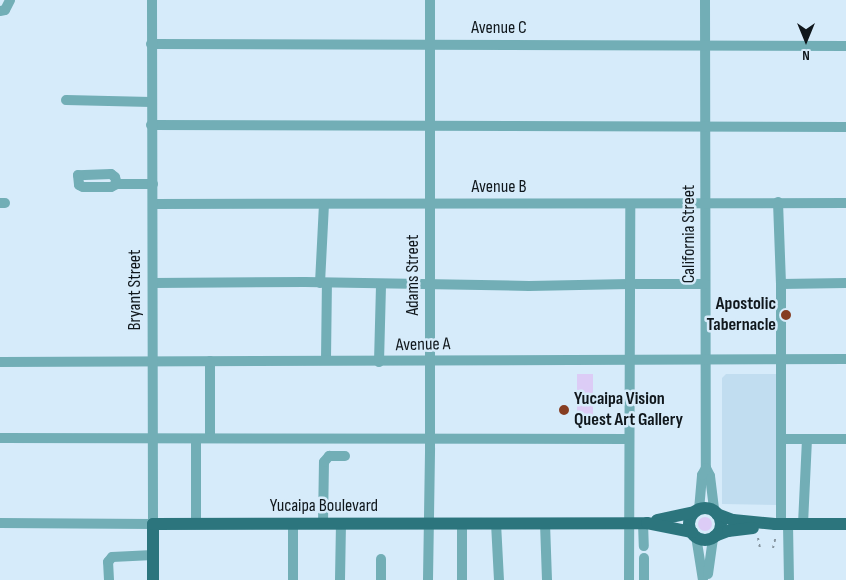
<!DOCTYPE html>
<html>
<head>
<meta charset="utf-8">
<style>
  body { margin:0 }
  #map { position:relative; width:846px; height:580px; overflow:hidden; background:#d6ebfa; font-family:"Sofia Sans Condensed",sans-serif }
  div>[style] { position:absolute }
  .built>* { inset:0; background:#c1ddf0 }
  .green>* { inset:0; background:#dcccf6; transform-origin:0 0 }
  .round { border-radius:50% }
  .path>* { height:2px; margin-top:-1px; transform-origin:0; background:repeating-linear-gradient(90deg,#8695a0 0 2.5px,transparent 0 6.5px) }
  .minor>* { height:10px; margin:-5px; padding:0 5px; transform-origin:5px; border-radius:5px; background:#72aeb6 }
  .major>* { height:12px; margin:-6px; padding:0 6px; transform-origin:6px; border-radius:6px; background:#2c757d }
  .major>.ring { margin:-6px; padding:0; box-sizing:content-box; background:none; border:12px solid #2c757d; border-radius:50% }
  .dots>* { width:14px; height:14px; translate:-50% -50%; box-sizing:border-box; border:2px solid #d6ebfa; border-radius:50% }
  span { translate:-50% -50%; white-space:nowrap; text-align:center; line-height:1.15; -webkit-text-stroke:5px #d6ebfa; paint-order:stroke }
  .street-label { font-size:18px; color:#10171c }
  .poi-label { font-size:18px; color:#10171c; font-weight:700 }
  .right { translate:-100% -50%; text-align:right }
  .left { translate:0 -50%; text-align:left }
  .north { position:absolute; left:781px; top:15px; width:50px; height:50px; -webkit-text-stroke:4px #d6ebfa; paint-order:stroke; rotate:180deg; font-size:14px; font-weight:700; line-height:20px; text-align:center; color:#10171c }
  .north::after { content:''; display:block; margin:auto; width:18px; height:22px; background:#10171c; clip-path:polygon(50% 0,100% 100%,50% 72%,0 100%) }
</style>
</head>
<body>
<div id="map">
  <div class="built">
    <i style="clip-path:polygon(726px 374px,778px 374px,779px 505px,722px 504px,722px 378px)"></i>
  </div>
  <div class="green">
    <i style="left:593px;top:374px;width:41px;height:16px;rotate:90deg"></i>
    <i class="round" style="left:698px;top:517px;width:14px;height:14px"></i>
  </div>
  <div class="path">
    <i style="left:758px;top:538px;width:10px;rotate:79deg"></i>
    <i style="left:773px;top:548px;width:12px;rotate:-76deg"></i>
  </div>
  <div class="minor">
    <i style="left:705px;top:0;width:468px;rotate:89.9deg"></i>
    <i style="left:706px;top:468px;width:9px;rotate:63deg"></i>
    <i style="left:710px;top:476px;width:35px;rotate:83deg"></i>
    <i style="left:0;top:11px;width:5px;rotate:-11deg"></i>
    <i style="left:5px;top:10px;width:11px;rotate:-63deg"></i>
    <i style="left:151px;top:44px;width:695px;rotate:0.16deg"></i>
    <i style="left:66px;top:100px;width:85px;rotate:1.3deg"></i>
    <i style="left:151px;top:125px;width:695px;rotate:0.16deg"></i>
    <i style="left:117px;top:184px;width:7px;rotate:-106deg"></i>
    <i style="left:115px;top:177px;width:5px;rotate:-143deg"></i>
    <i style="left:111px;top:174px;width:33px;rotate:178deg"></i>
    <i style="left:78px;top:175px;width:10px;rotate:84deg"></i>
    <i style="left:79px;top:185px;width:4px;rotate:27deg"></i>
    <i style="left:83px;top:187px;width:28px"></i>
    <i style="left:111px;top:187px;width:7px;rotate:-27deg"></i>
    <i style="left:117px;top:184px;width:36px"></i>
    <i style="left:778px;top:202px;width:82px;rotate:87.9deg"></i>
    <i style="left:0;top:203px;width:5px"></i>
    <i style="left:153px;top:204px;width:693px;rotate:-0.08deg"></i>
    <i style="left:153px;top:283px;width:152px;rotate:-0.4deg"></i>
    <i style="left:305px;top:282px;width:224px;rotate:1deg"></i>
    <i style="left:529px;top:286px;width:100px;rotate:-1.1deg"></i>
    <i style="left:320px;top:283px;width:79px;rotate:-87.1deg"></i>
    <i style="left:636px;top:284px;width:69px"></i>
    <i style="left:326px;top:360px;width:77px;rotate:-89.3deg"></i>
    <i style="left:210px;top:361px;width:77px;rotate:90deg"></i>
    <i style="left:0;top:362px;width:846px;rotate:-0.2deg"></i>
    <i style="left:379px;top:362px;width:78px;rotate:-88.5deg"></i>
    <i style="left:0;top:438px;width:629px;rotate:0.09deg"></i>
    <i style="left:781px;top:439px;width:65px"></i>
    <i style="left:699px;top:510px;width:35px;rotate:-85deg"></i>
    <i style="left:702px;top:475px;width:8px;rotate:-60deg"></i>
    <i style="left:0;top:523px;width:153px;rotate:0.4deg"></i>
    <i style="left:153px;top:524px;width:524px;rotate:-90.11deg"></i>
    <i style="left:462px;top:523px;width:57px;rotate:90deg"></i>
    <i style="left:496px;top:523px;width:57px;rotate:87deg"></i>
    <i style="left:545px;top:523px;width:57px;rotate:88deg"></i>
    <i style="left:643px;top:523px;width:23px;rotate:88deg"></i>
    <i style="left:196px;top:524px;width:85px;rotate:-90deg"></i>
    <i style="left:323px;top:524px;width:62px;rotate:-89.1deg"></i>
    <i style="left:324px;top:462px;width:8px;rotate:-50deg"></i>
    <i style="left:329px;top:456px;width:16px"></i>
    <i style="left:781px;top:524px;width:240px;rotate:-90deg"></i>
    <i style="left:781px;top:284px;width:65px;rotate:-0.9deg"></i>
    <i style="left:788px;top:524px;width:56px;rotate:89deg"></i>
    <i style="left:803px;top:524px;width:85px;rotate:-87.3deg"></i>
    <i style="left:696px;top:536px;width:45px;rotate:81deg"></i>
    <i style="left:644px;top:558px;width:22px;rotate:90deg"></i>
    <i style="left:381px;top:559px;width:21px;rotate:90deg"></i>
    <i style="left:708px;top:574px;width:37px;rotate:-82deg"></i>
    <i style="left:109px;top:580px;width:18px;rotate:-93deg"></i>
    <i style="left:108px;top:562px;width:6px;rotate:-51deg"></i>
    <i style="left:112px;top:557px;width:41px;rotate:-2.8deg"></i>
    <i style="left:293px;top:580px;width:56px;rotate:-90deg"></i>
    <i style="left:340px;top:580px;width:56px;rotate:-89deg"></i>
    <i style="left:428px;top:580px;width:132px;rotate:-89.1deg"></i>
    <i style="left:430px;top:448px;width:448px;rotate:-90deg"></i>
    <i style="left:629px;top:580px;width:376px;rotate:-89.8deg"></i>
  </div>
  <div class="major">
    <i class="ring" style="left:689px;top:508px;width:20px;height:20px"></i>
    <i style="left:717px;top:514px;width:17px;rotate:21deg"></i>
    <i style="left:733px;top:520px;width:42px;rotate:5.4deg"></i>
    <i style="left:775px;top:524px;width:71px"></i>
    <i style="left:657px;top:520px;width:38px;rotate:-12deg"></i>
    <i style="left:715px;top:536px;width:14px;rotate:-21deg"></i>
    <i style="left:728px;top:531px;width:25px;rotate:-7deg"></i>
    <i style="left:153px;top:580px;width:56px;rotate:-90deg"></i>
    <i style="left:153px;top:524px;width:494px;rotate:-0.1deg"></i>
    <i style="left:647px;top:523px;width:46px;rotate:11.3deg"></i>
  </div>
  <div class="dots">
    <i style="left:786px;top:315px;background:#863d22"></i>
    <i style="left:564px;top:410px;background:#863d22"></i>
  </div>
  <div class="street-label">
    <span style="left:499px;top:28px">Avenue C</span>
    <span style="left:499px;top:187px">Avenue B</span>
    <span style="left:689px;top:234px;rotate:-90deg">California Street</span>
    <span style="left:413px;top:275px;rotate:-90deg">Adams Street</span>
    <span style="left:135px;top:290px;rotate:-90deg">Bryant Street</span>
    <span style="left:423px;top:345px;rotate:-1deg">Avenue A</span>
    <span style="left:324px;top:506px">Yucaipa Boulevard</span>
  </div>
  <div class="poi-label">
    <span class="right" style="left:776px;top:315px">Apostolic<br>Tabernacle</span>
    <span class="left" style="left:574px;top:410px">Yucaipa Vision<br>Quest Art Gallery</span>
  </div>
  <div class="north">N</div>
</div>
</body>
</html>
